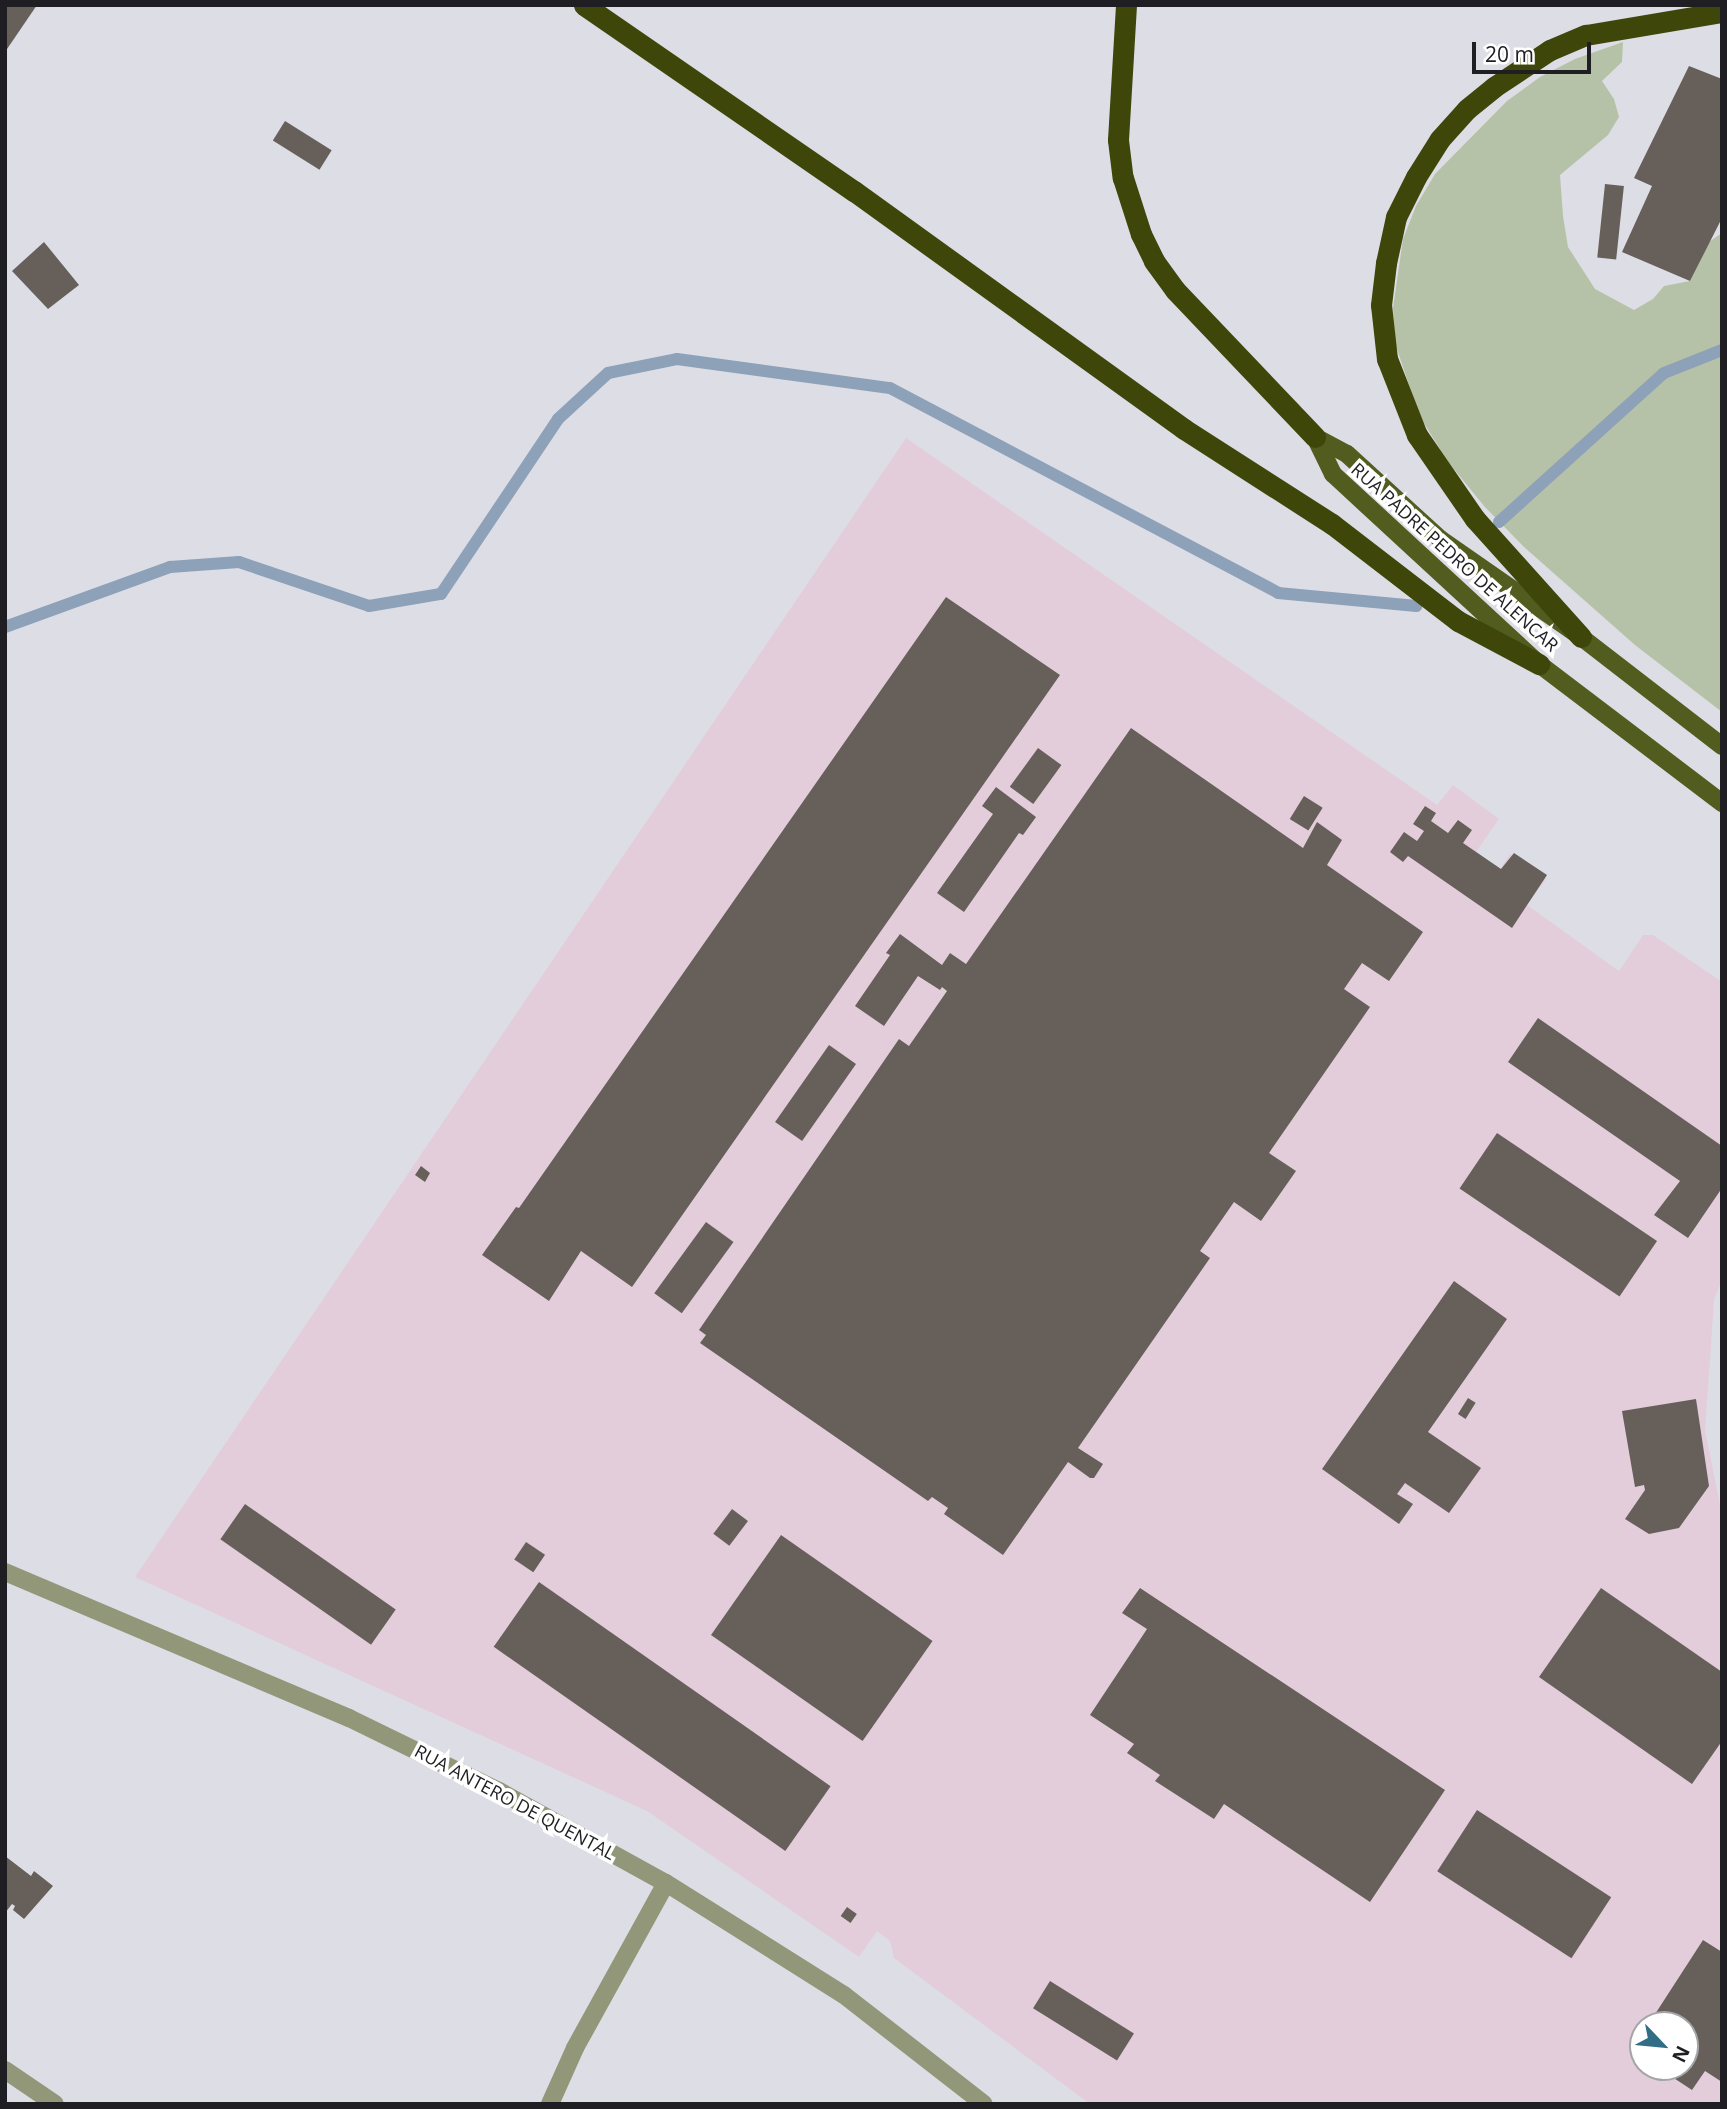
<!DOCTYPE html>
<html>
<head>
<meta charset="utf-8">
<style>
  body { margin:0 }
  #map { position:relative; width:1727px; height:2109px; overflow:hidden; background:#dddde6; font-family:"Open Sans",sans-serif }
  div>[style] { position:absolute }
  .industrial>* { inset:0; background:#e3cddb }
  .green>* { inset:0; background:#b6c2a7 }
  .stream>* { height:12px; margin:-6px; padding:0 6px; transform-origin:6px; border-radius:6px; background:#8da1b8 }
  .building>* { inset:0; background:#67605a; transform-origin:0 0 }
  .minor>* { height:18px; margin:-9px; padding:0 9px; transform-origin:9px; border-radius:9px; background:#919778 }
  .major>* { height:18px; margin:-9px; padding:0 9px; transform-origin:9px; border-radius:9px; background:#525c1e }
  .highway>* { height:21px; margin:-10.5px; padding:0 10.5px; transform-origin:10.5px; border-radius:10.5px; background:#3e4609 }
  span { translate:-50% -50%; white-space:nowrap; text-align:center; line-height:1.15; -webkit-text-stroke:7px #fff; paint-order:stroke }
  .street-label { font-size:18px; color:#1f1e22 }
  .frame { position:absolute; inset:0; border:7px solid #1f1e22; pointer-events:none }
  .north { position:absolute; left:1629px; top:2011px; width:70px; height:70px; box-sizing:border-box; background:#fff; border:2px solid #a5a5a7; border-radius:50%; rotate:116deg; font-size:19px; font-weight:700; line-height:28px; text-align:center; color:#1f1e22 }
  .north::after { content:''; display:block; margin:auto; width:24px; height:32px; background:#316d85; clip-path:polygon(50% 0,100% 100%,50% 72%,0 100%) }
  .scale { position:absolute; left:1472px; top:42px; width:119px; height:32px; box-sizing:border-box; border:4px solid #1f1e22; border-top:0; padding-left:9px; font-size:21px; line-height:24px; white-space:nowrap; color:#1f1e22; -webkit-text-stroke:5px #fff; paint-order:stroke }
</style>
</head>
<body>
<div id="map">
  <div class="industrial">
    <i style="clip-path:polygon(evenodd,906px 438px,1437px 805px,1453px 785px,1499px 819px,1476px 852px,1500px 869px,1510px 854px,1546px 879px,1527px 905px,1619px 971px,1643px 935px,1653px 935px,1722px 982px,1722px 1279px,1714px 1300px,1705px 1431px,1722px 1514px,1722px 2104px,1090px 2104px,894px 1958px,890px 1941px,877px 1931px,859px 1957px,647px 1811px,135px 1577px,906px 438px,1643px 2025px,1685px 2025px,1685px 2067px,1643px 2067px,1643px 2025px)"></i>
  </div>
  <div class="green">
    <i style="clip-path:polygon(1623px 42px,1622px 62px,1602px 81px,1614px 99px,1619px 117px,1608px 135px,1560px 175px,1563px 216px,1568px 247px,1595px 289px,1634px 310px,1653px 299px,1664px 286px,1690px 281px,1709px 242px,1722px 233px,1722px 712px,1635px 645px,1523px 546px,1485px 507px,1448px 462px,1419px 415px,1395px 343px,1393px 308px,1403px 239px,1416px 206px,1435px 174px,1507px 101px,1540px 77px,1575px 59px)"></i>
  </div>
  <div class="stream">
    <i style="left:1499px;top:522px;width:222px;rotate:-42.1deg"></i>
    <i style="left:1664px;top:373px;width:62px;rotate:-21.6deg"></i>
    <i style="left:5px;top:627px;width:176px;rotate:-20deg"></i>
    <i style="left:170px;top:567px;width:69px;rotate:-4.1deg"></i>
    <i style="left:239px;top:562px;width:137px;rotate:18.7deg"></i>
    <i style="left:369px;top:606px;width:73px;rotate:-9.5deg"></i>
    <i style="left:441px;top:594px;width:211px;rotate:-56.2deg"></i>
    <i style="left:558px;top:419px;width:68px;rotate:-42.6deg"></i>
    <i style="left:608px;top:373px;width:70px;rotate:-11.5deg"></i>
    <i style="left:677px;top:359px;width:215px;rotate:7.8deg"></i>
    <i style="left:890px;top:388px;width:439px;rotate:27.8deg"></i>
    <i style="left:1278px;top:593px;width:139px;rotate:5.4deg"></i>
  </div>
  <div class="building">
    <i style="clip-path:polygon(5px 5px,37px 5px,5px 52px)"></i>
    <i style="clip-path:polygon(1689px 66px,1722px 79px,1722px 218px,1690px 281px,1622px 252px,1652px 186px,1634px 178px)"></i>
    <i style="left:285px;top:121px;width:55px;height:23px;rotate:32deg"></i>
    <i style="left:1605px;top:184px;width:19px;height:74px;rotate:6deg"></i>
    <i style="clip-path:polygon(44px 242px,79px 285px,48px 309px,12px 271px)"></i>
    <i style="clip-path:polygon(946px 597px,1060px 675px,632px 1287px,581px 1251px,549px 1301px,482px 1255px,516px 1207px,519px 1208px)"></i>
    <i style="clip-path:polygon(1131px 728px,1303px 848px,1317px 822px,1342px 840px,1327px 865px,1423px 932px,1389px 981px,1362px 963px,1344px 989px,1370px 1007px,1269px 1153px,1296px 1171px,1261px 1221px,1234px 1202px,1200px 1251px,1210px 1258px,1078px 1448px,1103px 1464px,1094px 1478px,1090px 1478px,1068px 1462px,1003px 1555px,944px 1514px,948px 1508px,932px 1497px,928px 1501px,700px 1343px,706px 1335px,699px 1330px,899px 1039px,909px 1046px,947px 991px,942px 987px,940px 990px,918px 976px,884px 1026px,855px 1006px,890px 955px,886px 953px,900px 934px,942px 965px,950px 953px,966px 964px)"></i>
    <i style="left:1038px;top:748px;width:29px;height:48px;rotate:36deg"></i>
    <i style="clip-path:polygon(996px 787px,1036px 817px,1023px 835px,1019px 833px,964px 912px,937px 893px,993px 814px,982px 806px)"></i>
    <i style="left:1304px;top:796px;width:22px;height:27px;rotate:32deg"></i>
    <i style="clip-path:polygon(1425px 806px,1436px 813px,1431px 821px,1448px 833px,1458px 820px,1472px 830px,1463px 843px,1501px 869px,1514px 853px,1547px 875px,1512px 928px,1408px 856px,1403px 862px,1390px 852px,1404px 832px,1417px 841px,1424px 831px,1413px 824px)"></i>
    <i style="clip-path:polygon(1538px 1018px,1722px 1146px,1722px 1188px,1688px 1238px,1654px 1215px,1680px 1181px,1508px 1062px)"></i>
    <i style="left:829px;top:1045px;width:33px;height:94px;rotate:35deg"></i>
    <i style="left:1497px;top:1133px;width:193px;height:67px;rotate:34deg"></i>
    <i style="clip-path:polygon(421px 1166px,430px 1173px,425px 1182px,415px 1175px)"></i>
    <i style="left:706px;top:1222px;width:34px;height:88px;rotate:36deg"></i>
    <i style="clip-path:polygon(1454px 1281px,1507px 1319px,1428px 1432px,1481px 1468px,1449px 1513px,1405px 1483px,1397px 1494px,1413px 1504px,1399px 1524px,1322px 1469px)"></i>
    <i style="left:1468px;top:1398px;width:9px;height:19px;rotate:32deg"></i>
    <i style="clip-path:polygon(1696px 1399px,1709px 1486px,1679px 1528px,1649px 1534px,1625px 1519px,1645px 1490px,1644px 1485px,1635px 1487px,1622px 1411px)"></i>
    <i style="left:245px;top:1504px;width:184px;height:43px;rotate:35deg"></i>
    <i style="left:732px;top:1509px;width:20px;height:31px;rotate:37deg"></i>
    <i style="left:781px;top:1535px;width:185px;height:122px;rotate:35deg"></i>
    <i style="left:526px;top:1542px;width:23px;height:21px;rotate:34deg"></i>
    <i style="left:539px;top:1582px;width:356px;height:79px;rotate:35deg"></i>
    <i style="clip-path:polygon(1140px 1588px,1445px 1790px,1370px 1902px,1224px 1804px,1214px 1819px,1155px 1781px,1160px 1775px,1127px 1753px,1134px 1744px,1090px 1715px,1147px 1629px,1122px 1613px)"></i>
    <i style="clip-path:polygon(1601px 1588px,1722px 1672px,1722px 1741px,1692px 1784px,1539px 1677px)"></i>
    <i style="left:1477px;top:1810px;width:160px;height:73px;rotate:33deg"></i>
    <i style="clip-path:polygon(5px 1856px,31px 1876px,34px 1871px,53px 1886px,24px 1919px,13px 1910px,15px 1906px,12px 1904px,5px 1913px)"></i>
    <i style="left:847px;top:1907px;width:12px;height:11px;rotate:35deg"></i>
    <i style="clip-path:polygon(1703px 1940px,1722px 1952px,1722px 2082px,1705px 2071px,1692px 2090px,1657px 2067px,1685px 2067px,1685px 2025px,1648px 2025px)"></i>
    <i style="left:1050px;top:1981px;width:99px;height:32px;rotate:32deg"></i>
    <i style="clip-path:polygon(1643px 2032px,1643px 2058px,1631px 2050px)"></i>
  </div>
  <div class="minor">
    <i style="left:5px;top:1572px;width:374px;rotate:23deg"></i>
    <i style="left:349px;top:1718px;width:167px;rotate:26deg"></i>
    <i style="left:499px;top:1791px;width:191px;rotate:28.9deg"></i>
    <i style="left:666px;top:1883px;width:210px;rotate:32.2deg"></i>
    <i style="left:844px;top:1995px;width:177px;rotate:37.9deg"></i>
    <i style="left:5px;top:2070px;width:60px;rotate:34.2deg"></i>
    <i style="left:550px;top:2104px;width:61px;rotate:-65.9deg"></i>
    <i style="left:575px;top:2048px;width:188px;rotate:-61.1deg"></i>
  </div>
  <div class="major">
    <i style="left:1315px;top:437px;width:41px;rotate:64.1deg"></i>
    <i style="left:1333px;top:474px;width:280px;rotate:42.7deg"></i>
    <i style="left:1539px;top:664px;width:230px;rotate:37.2deg"></i>
    <i style="left:1315px;top:437px;width:36px;rotate:28deg"></i>
    <i style="left:1347px;top:454px;width:126px;rotate:42.4deg"></i>
    <i style="left:1440px;top:539px;width:172px;rotate:34.8deg"></i>
    <i style="left:1581px;top:637px;width:178px;rotate:37.7deg"></i>
  </div>
  <div class="highway">
    <i style="left:584px;top:5px;width:328px;rotate:34.6deg"></i>
    <i style="left:854px;top:191px;width:407px;rotate:35.8deg"></i>
    <i style="left:1184px;top:429px;width:176px;rotate:32.7deg"></i>
    <i style="left:1332px;top:524px;width:159px;rotate:37.6deg"></i>
    <i style="left:1458px;top:621px;width:92px;rotate:28deg"></i>
    <i style="left:1126px;top:5px;width:135px;rotate:93.4deg"></i>
    <i style="left:1118px;top:140px;width:38px;rotate:83deg"></i>
    <i style="left:1123px;top:178px;width:59px;rotate:72.2deg"></i>
    <i style="left:1141px;top:234px;width:30px;rotate:64deg"></i>
    <i style="left:1154px;top:261px;width:36px;rotate:54deg"></i>
    <i style="left:1175px;top:290px;width:203px;rotate:46.4deg"></i>
    <i style="left:1581px;top:637px;width:159px;rotate:-131.9deg"></i>
    <i style="left:1475px;top:519px;width:102px;rotate:-124.6deg"></i>
    <i style="left:1417px;top:435px;width:82px;rotate:-111.5deg"></i>
    <i style="left:1387px;top:359px;width:54px;rotate:-96.3deg"></i>
    <i style="left:1381px;top:305px;width:42px;rotate:-83.2deg"></i>
    <i style="left:1386px;top:263px;width:47px;rotate:-77.7deg"></i>
    <i style="left:1396px;top:217px;width:45px;rotate:-63.4deg"></i>
    <i style="left:1416px;top:177px;width:45px;rotate:-57.7deg"></i>
    <i style="left:1440px;top:139px;width:40px;rotate:-48deg"></i>
    <i style="left:1467px;top:109px;width:35px;rotate:-39deg"></i>
    <i style="left:1494px;top:87px;width:67px;rotate:-33.5deg"></i>
    <i style="left:1550px;top:50px;width:39px;rotate:-23deg"></i>
    <i style="left:1586px;top:35px;width:138px;rotate:-9.6deg"></i>
  </div>
  <div class="street-label">
    <span style="left:1455px;top:557px;rotate:42deg">RUA PADRE PEDRO DE ALENCAR</span>
    <span style="left:515px;top:1802px;rotate:28deg">RUA ANTERO DE QUENTAL</span>
  </div>
  <div class="frame"></div>
  <div class="north">N</div>
  <div class="scale">20 m</div>
</div>
</body>
</html>
